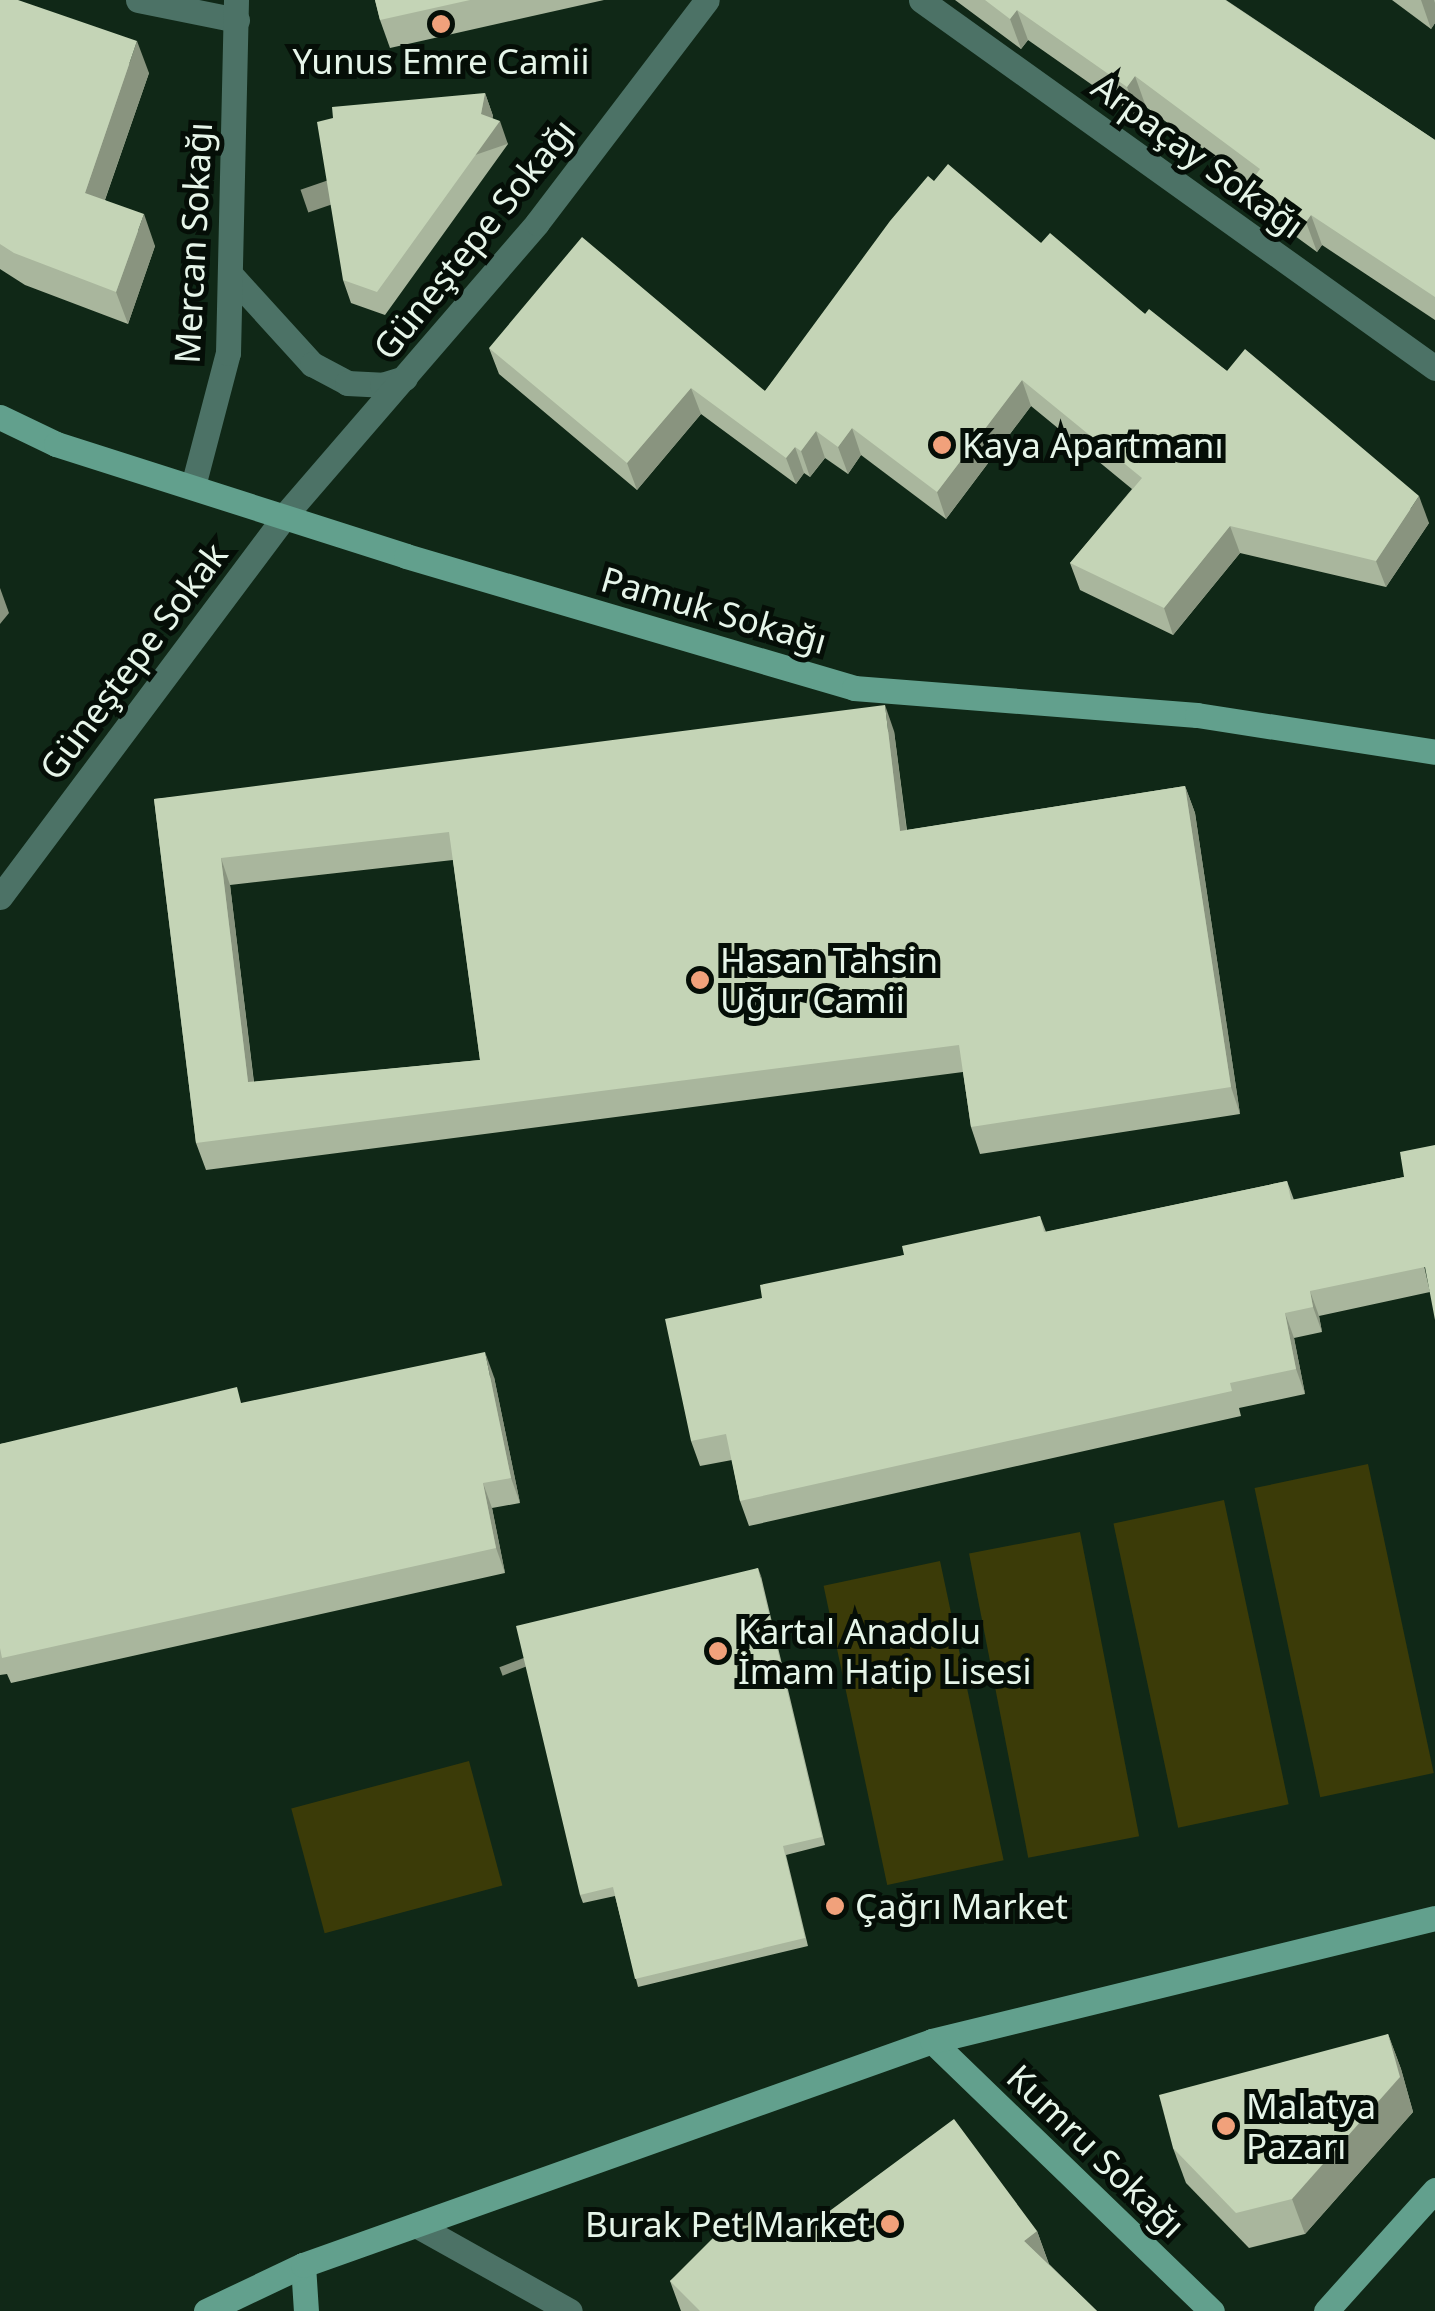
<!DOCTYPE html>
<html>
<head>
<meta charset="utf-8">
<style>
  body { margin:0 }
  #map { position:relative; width:1435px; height:2311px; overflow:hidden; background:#102817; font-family:"Noto Sans",sans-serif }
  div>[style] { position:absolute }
  .green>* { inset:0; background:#3b3b08; transform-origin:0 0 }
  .street>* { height:25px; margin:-12.5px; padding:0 12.5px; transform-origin:12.5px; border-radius:12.5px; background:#4c7266 }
  .secondary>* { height:25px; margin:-12.5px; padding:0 12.5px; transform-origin:12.5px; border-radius:12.5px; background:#62a08d }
  .wall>* { inset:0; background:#a9b69d }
  .shaded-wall>* { inset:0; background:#89947f; transform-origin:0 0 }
  .building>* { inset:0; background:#c4d4b6 }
  .dots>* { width:28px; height:28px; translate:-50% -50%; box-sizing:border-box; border:5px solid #050e07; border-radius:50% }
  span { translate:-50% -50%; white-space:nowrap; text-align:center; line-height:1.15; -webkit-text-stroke:10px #050e07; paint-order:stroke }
  .poi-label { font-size:35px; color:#e6f5e9 }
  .left { translate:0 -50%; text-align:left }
  .right { translate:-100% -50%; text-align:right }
  .street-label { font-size:35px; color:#e6f5e9 }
</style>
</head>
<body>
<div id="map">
  <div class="green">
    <i style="left:1368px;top:1464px;width:316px;height:116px;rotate:78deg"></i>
    <i style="left:1224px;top:1500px;width:311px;height:113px;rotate:78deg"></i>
    <i style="left:1080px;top:1532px;width:310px;height:113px;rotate:79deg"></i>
    <i style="left:940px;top:1561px;width:306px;height:119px;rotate:78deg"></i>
    <i style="left:469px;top:1761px;width:129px;height:184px;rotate:75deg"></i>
  </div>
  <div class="street">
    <i style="left:138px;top:0;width:101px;rotate:11.4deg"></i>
    <i style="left:921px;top:0;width:632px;rotate:35.6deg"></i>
    <i style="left:230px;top:274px;width:122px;rotate:47.7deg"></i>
    <i style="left:312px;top:364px;width:40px;rotate:28deg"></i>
    <i style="left:347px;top:383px;width:35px;rotate:3deg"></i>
    <i style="left:382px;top:385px;width:24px;rotate:-17deg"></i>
    <i style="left:193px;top:486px;width:138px;rotate:-75.3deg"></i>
    <i style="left:228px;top:353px;width:353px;rotate:-88.7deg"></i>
    <i style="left:0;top:897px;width:478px;rotate:-53.2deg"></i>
    <i style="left:286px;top:514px;width:384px;rotate:-49.2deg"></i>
    <i style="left:537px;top:223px;width:280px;rotate:-52.7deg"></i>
    <i style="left:416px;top:2225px;width:176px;rotate:29.2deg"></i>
  </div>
  <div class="secondary">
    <i style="left:0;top:417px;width:62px;rotate:25.7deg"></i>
    <i style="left:56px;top:444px;width:367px;rotate:17.7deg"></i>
    <i style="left:406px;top:556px;width:467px;rotate:16.4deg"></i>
    <i style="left:854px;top:688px;width:344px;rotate:4.5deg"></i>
    <i style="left:1197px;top:715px;width:241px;rotate:8.8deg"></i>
    <i style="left:932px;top:2041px;width:389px;rotate:44deg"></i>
    <i style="left:303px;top:2265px;width:46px;rotate:86.3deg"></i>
    <i style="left:206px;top:2311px;width:107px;rotate:-25.4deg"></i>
    <i style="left:303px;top:2265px;width:668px;rotate:-19.6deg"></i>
    <i style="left:932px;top:2041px;width:518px;rotate:-13.74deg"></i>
    <i style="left:1326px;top:2311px;width:163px;rotate:-48deg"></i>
  </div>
  <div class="wall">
    <i style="clip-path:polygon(0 0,149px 73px,105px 200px,155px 246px,128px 324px,25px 285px,0 269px)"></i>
    <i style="clip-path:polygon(375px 0,604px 0,390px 48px,380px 20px)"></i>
    <i style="clip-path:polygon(955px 0,1226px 0,1435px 140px,1435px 320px,1322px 245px,1317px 252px,1262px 212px,1252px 185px,1146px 107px,1138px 117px,1028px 40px,1021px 49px)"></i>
    <i style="clip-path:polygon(1392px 0,1435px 0,1435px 23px,1431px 29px)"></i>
    <i style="clip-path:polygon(485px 93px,493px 116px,492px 118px,508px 144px,385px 315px,351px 303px,343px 280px)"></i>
    <i style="clip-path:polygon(934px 181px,1041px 243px,1145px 314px,1227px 371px,1429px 523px,1386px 587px,1240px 553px,1173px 635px,1080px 590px,1070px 563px,1132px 489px,1031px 406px,946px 519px,861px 455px,848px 474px,825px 458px,810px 477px,804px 473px,796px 484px,701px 414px,637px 490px,499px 374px,489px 348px,765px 391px)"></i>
    <i style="clip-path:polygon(evenodd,894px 731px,907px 830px,1185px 786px,1195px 813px,1240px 1114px,980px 1154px,971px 1127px,963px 1072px,206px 1170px,196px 1143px,154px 799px,894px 731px,453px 860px,480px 1060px,254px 1082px,230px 885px,453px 860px)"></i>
    <i style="clip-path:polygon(1404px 1177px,1430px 1292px,1319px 1316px,1322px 1332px,1294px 1338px,1305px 1394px,1239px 1408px,1241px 1416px,749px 1526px,740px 1501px,732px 1460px,700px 1466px,691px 1441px,762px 1298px,904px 1255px,1040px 1216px,1046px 1232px,1287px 1181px,1294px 1200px)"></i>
    <i style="clip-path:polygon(494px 1377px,520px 1503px,492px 1508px,505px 1573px,11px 1683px,7px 1674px,0 1675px,0 1444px,243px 1403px)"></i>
    <i style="clip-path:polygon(761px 1576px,825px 1845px,786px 1855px,808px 1946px,638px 1987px,615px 1896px,583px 1903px,580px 1895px)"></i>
    <i style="clip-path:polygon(1388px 2034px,1401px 2069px,1413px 2112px,1305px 2234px,1249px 2248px,1186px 2183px,1173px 2148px)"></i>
    <i style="clip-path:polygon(734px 2227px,789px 2241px,1037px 2231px,1049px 2264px,1097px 2311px,681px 2311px,670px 2281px)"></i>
  </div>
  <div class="shaded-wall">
    <i style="clip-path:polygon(1421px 0,1434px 0,1435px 3px,1435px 23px,1431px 29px)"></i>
    <i style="clip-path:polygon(1017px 10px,1028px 40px,1021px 49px,1010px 19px)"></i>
    <i style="clip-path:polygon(137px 41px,149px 73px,96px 225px,85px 193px)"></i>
    <i style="clip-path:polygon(1135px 76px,1146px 107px,1138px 117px,1127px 87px)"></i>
    <i style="clip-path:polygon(485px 93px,493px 116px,489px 136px,481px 114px)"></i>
    <i style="left:500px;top:121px;width:24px;height:211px;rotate:71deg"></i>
    <i style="clip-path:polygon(144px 214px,155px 246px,128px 324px,116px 292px)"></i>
    <i style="clip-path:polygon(1311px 215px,1322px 245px,1317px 252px,1306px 222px)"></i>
    <i style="clip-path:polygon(1022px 380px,1031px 406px,946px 519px,937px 492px)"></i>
    <i style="clip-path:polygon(691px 388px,701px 414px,637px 490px,627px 463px)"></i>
    <i style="clip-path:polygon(852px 428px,861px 455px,848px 474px,838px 447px)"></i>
    <i style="clip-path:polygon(816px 431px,825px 458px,810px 477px,801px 451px)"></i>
    <i style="clip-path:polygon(795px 447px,804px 473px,796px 484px,786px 458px)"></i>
    <i style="clip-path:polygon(1419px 496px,1429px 523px,1386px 587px,1376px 561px)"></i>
    <i style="clip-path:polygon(1230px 526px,1240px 553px,1173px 635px,1164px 608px)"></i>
    <i style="clip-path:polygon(0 588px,9px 613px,0 624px)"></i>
    <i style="clip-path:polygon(885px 705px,894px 731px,910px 857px,900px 831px)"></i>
    <i style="clip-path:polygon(1185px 786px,1195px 813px,1240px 1114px,1231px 1087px)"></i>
    <i style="clip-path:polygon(221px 858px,230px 885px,257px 1109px,248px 1082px)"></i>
    <i style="clip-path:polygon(1310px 1291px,1319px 1316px,1322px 1332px,1313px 1307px)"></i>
    <i style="clip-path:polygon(1285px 1313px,1294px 1338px,1305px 1394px,1296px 1369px)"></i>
    <i style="clip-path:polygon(485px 1352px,494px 1377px,520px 1503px,511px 1478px)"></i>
    <i style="clip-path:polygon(483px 1483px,492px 1508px,505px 1573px,496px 1548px)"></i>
    <i style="left:758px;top:1568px;width:9px;height:277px;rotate:69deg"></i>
    <i style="clip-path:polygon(1388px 2034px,1401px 2069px,1413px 2112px,1305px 2234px,1292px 2199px)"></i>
    <i style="clip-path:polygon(1037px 2231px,1049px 2265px,1024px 2241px)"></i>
  </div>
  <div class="building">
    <i style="clip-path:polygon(0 0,18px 0,137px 41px,85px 193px,144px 214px,116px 292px,14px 253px,0 244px)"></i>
    <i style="clip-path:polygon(375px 0,470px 0,380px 20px)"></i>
    <i style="clip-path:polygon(985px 0,1225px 0,1435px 140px,1435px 297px,1311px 215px,1306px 222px,1251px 182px,1260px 169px,1135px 76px,1127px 87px,1017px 10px,1010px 19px)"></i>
    <i style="clip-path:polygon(485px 93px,481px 114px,500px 121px,377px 292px,343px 280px,317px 122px,333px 118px,332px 107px)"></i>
    <i style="clip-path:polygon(948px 164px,1041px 243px,1050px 233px,1145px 314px,1149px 309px,1227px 371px,1245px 349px,1419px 496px,1376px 561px,1230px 526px,1164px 608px,1070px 563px,1142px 478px,1022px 380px,937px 492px,852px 428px,838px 447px,816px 431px,801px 451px,795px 447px,786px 458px,691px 388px,627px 463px,489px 348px,582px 237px,765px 391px,890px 221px,928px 176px,934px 181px)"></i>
    <i style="clip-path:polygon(evenodd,885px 705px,900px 831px,1185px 786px,1231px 1087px,971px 1127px,959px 1045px,196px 1143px,154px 799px,885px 705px,449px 832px,480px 1060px,248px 1082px,221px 858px,449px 832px)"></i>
    <i style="clip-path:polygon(1435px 1145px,1435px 1320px,1425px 1267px,1310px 1291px,1313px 1307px,1285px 1313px,1296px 1369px,1230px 1383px,1232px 1391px,740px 1501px,726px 1434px,691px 1441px,665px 1319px,762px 1298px,760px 1285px,904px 1255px,902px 1246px,1040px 1216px,1044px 1232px,1287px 1181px,1291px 1200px,1404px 1177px,1400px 1152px)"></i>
    <i style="clip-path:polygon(485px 1352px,511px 1478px,483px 1483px,496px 1548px,2px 1658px,0 1648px,0 1444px,237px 1387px,241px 1403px)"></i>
    <i style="clip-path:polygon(758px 1568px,822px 1837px,783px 1846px,805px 1938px,635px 1979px,613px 1887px,580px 1895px,516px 1626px)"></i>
    <i style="clip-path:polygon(1388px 2034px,1400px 2077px,1292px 2199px,1236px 2213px,1173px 2148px,1159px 2095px)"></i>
    <i style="clip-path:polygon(954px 2119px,1037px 2231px,1024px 2241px,1097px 2311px,700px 2311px,670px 2281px,729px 2222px,734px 2227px,755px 2207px,789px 2241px)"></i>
  </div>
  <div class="dots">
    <i style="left:441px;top:24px;background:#f1a17b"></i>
    <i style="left:942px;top:445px;background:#f1a17b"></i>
    <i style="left:700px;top:980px;background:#f1a17b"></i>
    <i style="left:718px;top:1651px;background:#f1a17b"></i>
    <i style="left:835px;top:1906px;background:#f1a17b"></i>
    <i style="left:1226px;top:2126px;background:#f1a17b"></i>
    <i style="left:890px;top:2224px;background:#f1a17b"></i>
  </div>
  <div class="poi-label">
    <span style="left:441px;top:61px">Yunus Emre Camii</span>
    <span class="left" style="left:962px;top:445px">Kaya Apartmanı</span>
    <span class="left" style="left:720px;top:980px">Hasan Tahsin<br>Uğur Camii</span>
    <span class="left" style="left:738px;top:1651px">Kartal Anadolu<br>İmam Hatip Lisesi</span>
    <span class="left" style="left:855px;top:1906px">Çağrı Market</span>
    <span class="left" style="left:1246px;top:2126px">Malatya<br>Pazarı</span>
    <span class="right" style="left:870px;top:2224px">Burak Pet Market</span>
  </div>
  <div class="street-label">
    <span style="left:1198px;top:156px;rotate:36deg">Arpaçay Sokağı</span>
    <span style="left:474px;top:239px;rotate:-51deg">Güneştepe Sokağı</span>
    <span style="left:193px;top:243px;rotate:-87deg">Mercan Sokağı</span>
    <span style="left:714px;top:610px;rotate:16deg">Pamuk Sokağı</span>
    <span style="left:133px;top:661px;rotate:-53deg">Güneştepe Sokak</span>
    <span style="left:1096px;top:2151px;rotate:44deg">Kumru Sokağı</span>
  </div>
</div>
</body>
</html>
